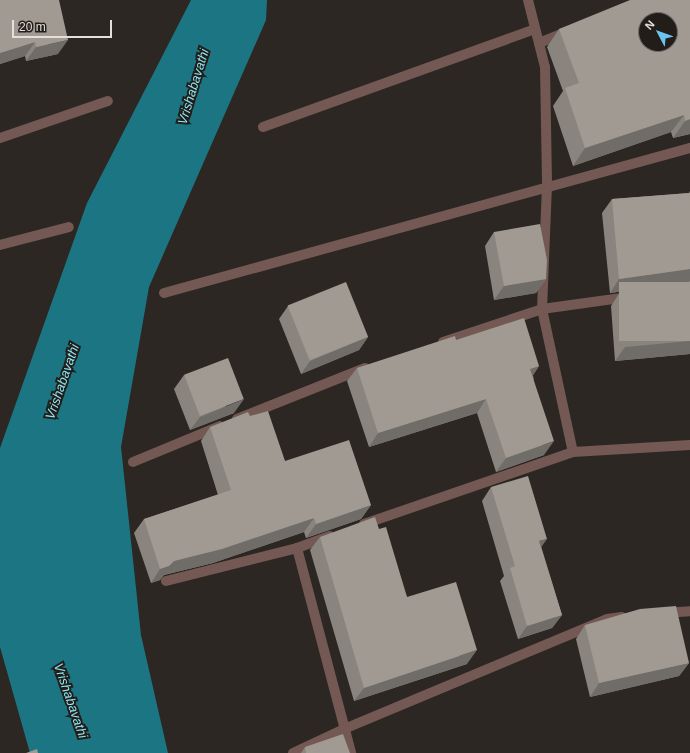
<!DOCTYPE html>
<html>
<head>
<meta charset="utf-8">
<style>
  body { margin:0 }
  #map { position:relative; width:690px; height:753px; overflow:hidden; background:#2c2722; font-family:Helvetica,sans-serif }
  div>[style] { position:absolute }
  .water>* { inset:0; background:#1c7583 }
  .minor>* { height:10px; margin:-5px; padding:0 5px; transform-origin:5px; border-radius:5px; background:#735853 }
  .wall>* { inset:0; background:#8a847e }
  .shaded-wall>* { inset:0; background:#706c67 }
  .building>* { inset:0; background:#a09a93; transform-origin:0 0 }
  span { translate:-50% -50%; white-space:nowrap; text-align:center; line-height:1.15; -webkit-text-stroke:4px #221d19; paint-order:stroke }
  .water-label { font-size:13px; color:#8de7f7; font-style:italic }
  .north { position:absolute; left:638px; top:12px; width:40px; height:40px; box-sizing:border-box; background:#221d19; border:1px solid #6f6b67; border-radius:50%; rotate:311deg; font-size:11px; font-weight:700; line-height:16px; text-align:center; color:#e3dfdc }
  .north::after { content:''; display:block; margin:auto; width:14px; height:18px; background:#6bc3f2; clip-path:polygon(50% 0,100% 100%,50% 72%,0 100%) }
  .scale { position:absolute; left:12px; top:20px; width:100px; height:18px; box-sizing:border-box; border:2px solid #e3dfdc; border-top:0; padding-left:5px; font-size:12px; line-height:14px; white-space:nowrap; color:#e3dfdc; -webkit-text-stroke:3px #221d19; paint-order:stroke }
</style>
</head>
<body>
<div id="map">
  <div class="water">
    <i style="clip-path:polygon(191px 0,267px 0,266px 20px,149px 287px,121px 447px,141px 635px,168px 753px,30px 753px,0 647px,0 448px,87px 203px)"></i>
  </div>
  <div class="minor">
    <i style="left:528px;top:0;width:69px;rotate:75.8deg"></i>
    <i style="left:545px;top:67px;width:118px;rotate:89deg"></i>
    <i style="left:547px;top:185px;width:124px;rotate:92.3deg"></i>
    <i style="left:542px;top:309px;width:146px;rotate:77.8deg"></i>
    <i style="left:539px;top:43px;width:27px;rotate:-22deg"></i>
    <i style="left:263px;top:127px;width:289px;rotate:-19.8deg"></i>
    <i style="left:0;top:138px;width:114px;rotate:-18.9deg"></i>
    <i style="left:0;top:245px;width:71px;rotate:-14.6deg"></i>
    <i style="left:164px;top:293px;width:546px;rotate:-15.41deg"></i>
    <i style="left:443px;top:342px;width:104px;rotate:-18.4deg"></i>
    <i style="left:542px;top:309px;width:88px;rotate:-7.9deg"></i>
    <i style="left:237px;top:419px;width:138px;rotate:-21.7deg"></i>
    <i style="left:133px;top:462px;width:94px;rotate:-22.5deg"></i>
    <i style="left:364px;top:524px;width:221px;rotate:-19deg"></i>
    <i style="left:573px;top:452px;width:117px;rotate:-3.4deg"></i>
    <i style="left:297px;top:548px;width:212px;rotate:75.2deg"></i>
    <i style="left:166px;top:581px;width:135px;rotate:-14.1deg"></i>
    <i style="left:297px;top:548px;width:35px;rotate:-20deg"></i>
    <i style="left:664px;top:613px;width:26px;rotate:-4deg"></i>
    <i style="left:293px;top:753px;width:56px;rotate:-25.2deg"></i>
    <i style="left:344px;top:729px;width:285px;rotate:-22.7deg"></i>
    <i style="left:607px;top:619px;width:15px;rotate:-8deg"></i>
  </div>
  <div class="wall">
    <i style="clip-path:polygon(0 0,58px 54px,26px 61px,25px 56px,0 64px)"></i>
    <i style="clip-path:polygon(690px 0,690px 134px,673px 138px,671px 132px,573px 166px,553px 106px,563px 91px,547px 47px,559px 29px)"></i>
    <i style="clip-path:polygon(690px 191px,690px 354px,615px 361px,611px 306px,620px 292px,690px 282px,689px 282px,610px 293px,602px 213px,612px 199px,689px 193px)"></i>
    <i style="clip-path:polygon(494px 232px,546px 279px,536px 293px,494px 300px,485px 246px)"></i>
    <i style="clip-path:polygon(288px 306px,368px 337px,359px 350px,301px 374px,279px 319px)"></i>
    <i style="clip-path:polygon(456px 340px,539px 366px,533px 375px,544px 455px,496px 472px,477px 413px,369px 447px,347px 381px,357px 368px)"></i>
    <i style="clip-path:polygon(184px 375px,234px 413px,190px 430px,174px 389px)"></i>
    <i style="clip-path:polygon(250px 416px,285px 461px,371px 505px,361px 519px,306px 538px,304px 532px,213px 563px,164px 575px,160px 580px,151px 583px,134px 533px,144px 519px,218px 495px,201px 441px,210px 427px)"></i>
    <i style="clip-path:polygon(491px 487px,541px 546px,562px 615px,552px 628px,518px 639px,500px 581px,504px 576px,482px 501px)"></i>
    <i style="clip-path:polygon(379px 529px,407px 597px,467px 664px,354px 701px,310px 550px,320px 537px)"></i>
    <i style="clip-path:polygon(585px 625px,689px 663px,679px 676px,590px 697px,576px 639px)"></i>
    <i style="clip-path:polygon(305px 747px,350px 753px,301px 753px)"></i>
  </div>
  <div class="shaded-wall">
    <i style="clip-path:polygon(68px 40px,58px 54px,26px 61px,36px 47px)"></i>
    <i style="clip-path:polygon(35px 42px,25px 56px,0 64px,0 53px)"></i>
    <i style="clip-path:polygon(684px 115px,671px 132px,573px 166px,585px 148px)"></i>
    <i style="clip-path:polygon(690px 119px,690px 134px,673px 138px,685px 121px)"></i>
    <i style="clip-path:polygon(690px 269px,690px 280px,689px 282px,610px 293px,619px 279px)"></i>
    <i style="clip-path:polygon(546px 279px,536px 293px,494px 300px,504px 286px)"></i>
    <i style="clip-path:polygon(368px 337px,359px 350px,301px 374px,310px 361px)"></i>
    <i style="clip-path:polygon(690px 341px,690px 354px,615px 361px,625px 347px)"></i>
    <i style="clip-path:polygon(539px 366px,530px 380px,530px 369px)"></i>
    <i style="clip-path:polygon(244px 399px,234px 413px,190px 430px,200px 417px)"></i>
    <i style="clip-path:polygon(486px 399px,477px 413px,369px 447px,378px 433px)"></i>
    <i style="clip-path:polygon(554px 441px,544px 455px,496px 472px,506px 458px)"></i>
    <i style="clip-path:polygon(371px 505px,361px 519px,306px 538px,316px 524px)"></i>
    <i style="clip-path:polygon(314px 518px,304px 532px,213px 563px,164px 575px,160px 580px,151px 583px,160px 569px,174px 561px)"></i>
    <i style="clip-path:polygon(547px 539px,537px 553px,539px 541px)"></i>
    <i style="clip-path:polygon(562px 615px,552px 628px,518px 639px,527px 626px)"></i>
    <i style="clip-path:polygon(477px 650px,467px 664px,354px 701px,364px 688px)"></i>
    <i style="clip-path:polygon(689px 663px,679px 676px,590px 697px,599px 683px)"></i>
  </div>
  <div class="building">
    <i style="clip-path:polygon(0 0,59px 0,68px 40px,36px 47px,35px 42px,0 53px)"></i>
    <i style="clip-path:polygon(evenodd,630px 0,690px 0,690px 119px,685px 121px,684px 115px,585px 148px,565px 88px,579px 83px,559px 29px,630px 0,646px 20px,670px 20px,670px 44px,646px 44px,646px 20px)"></i>
    <i style="clip-path:polygon(690px 193px,690px 269px,619px 279px,612px 199px)"></i>
    <i style="clip-path:polygon(540px 224px,547px 260px,546px 279px,504px 286px,494px 232px)"></i>
    <i style="left:346px;top:282px;width:59px;height:63px;rotate:68deg"></i>
    <i style="left:690px;top:282px;width:59px;height:71px;rotate:90deg"></i>
    <i style="clip-path:polygon(524px 318px,539px 366px,530px 369px,554px 441px,506px 458px,486px 399px,378px 433px,357px 368px,455px 336px,456px 340px)"></i>
    <i style="left:228px;top:358px;width:44px;height:47px;rotate:69deg"></i>
    <i style="clip-path:polygon(268px 411px,285px 461px,349px 440px,371px 505px,316px 524px,314px 518px,222px 549px,174px 561px,169px 566px,160px 569px,144px 519px,231px 490px,210px 427px,248px 412px,250px 416px)"></i>
    <i style="clip-path:polygon(528px 476px,547px 539px,539px 541px,562px 615px,527px 626px,510px 568px,515px 566px,491px 487px)"></i>
    <i style="clip-path:polygon(375px 517px,379px 529px,386px 527px,407px 597px,456px 582px,477px 650px,364px 688px,320px 537px)"></i>
    <i style="clip-path:polygon(676px 606px,689px 663px,599px 683px,585px 625px,640px 609px)"></i>
    <i style="clip-path:polygon(343px 734px,350px 753px,306px 753px,305px 747px)"></i>
    <i style="clip-path:polygon(37px 749px,38px 753px,26px 753px)"></i>
  </div>
  <div class="water-label">
    <span style="left:194px;top:87px;rotate:-73deg">Vrishabavathi</span>
    <span style="left:63px;top:382px;rotate:-71deg">Vrishabavathi</span>
    <span style="left:70px;top:701px;rotate:71deg">Vrishabavathi</span>
  </div>
  <div class="north">N</div>
  <div class="scale">20 m</div>
</div>
</body>
</html>
